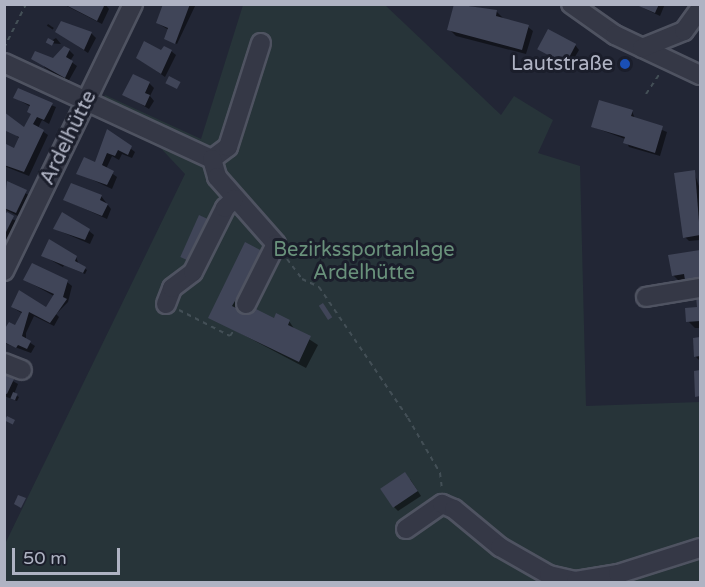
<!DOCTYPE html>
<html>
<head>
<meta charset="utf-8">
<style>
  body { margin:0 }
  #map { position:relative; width:705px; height:587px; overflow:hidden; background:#222635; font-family:"Varela Round",sans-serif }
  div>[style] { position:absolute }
  .green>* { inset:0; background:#273439 }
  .shadow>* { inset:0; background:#0007; transform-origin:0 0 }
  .building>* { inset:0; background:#404558; transform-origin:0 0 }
  .path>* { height:2px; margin-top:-1px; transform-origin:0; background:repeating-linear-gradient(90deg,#434f56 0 4.5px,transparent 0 9px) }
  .roads { filter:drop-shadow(2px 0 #4f5361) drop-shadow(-2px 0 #4f5361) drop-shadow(0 2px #4f5361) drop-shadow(0 -2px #4f5361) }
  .minor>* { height:18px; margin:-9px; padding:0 9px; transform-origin:9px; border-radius:9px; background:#353846 }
  .dots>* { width:16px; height:16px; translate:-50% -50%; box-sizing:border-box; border:3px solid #1b1e2b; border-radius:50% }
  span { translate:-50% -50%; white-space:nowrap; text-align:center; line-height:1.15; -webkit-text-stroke:6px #1b1e2b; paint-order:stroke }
  .poi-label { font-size:20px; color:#afb3c3 }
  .right { translate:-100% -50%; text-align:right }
  .street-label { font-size:20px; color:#afb3c3 }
  .park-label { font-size:20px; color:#69917b }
  .frame { position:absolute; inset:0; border:6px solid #afb3c3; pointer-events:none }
  .scale { position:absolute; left:12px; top:548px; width:108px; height:27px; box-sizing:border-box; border:3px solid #afb3c3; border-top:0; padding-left:8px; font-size:18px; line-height:21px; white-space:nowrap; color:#afb3c3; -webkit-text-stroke:4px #1b1e2b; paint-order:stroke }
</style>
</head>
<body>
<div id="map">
  <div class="green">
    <i style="clip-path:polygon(243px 5px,385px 5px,501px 115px,514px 96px,553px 120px,538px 153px,580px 166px,586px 406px,700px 402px,700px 582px,5px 582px,4px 546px,185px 174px,154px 141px,95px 114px,105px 95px,201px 139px)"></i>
  </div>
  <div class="shadow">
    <i style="clip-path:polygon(63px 4px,105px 4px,109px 9px,102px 24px)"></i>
    <i style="clip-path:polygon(165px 4px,196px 4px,177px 44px,168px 40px,169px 30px,157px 23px)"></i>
    <i style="clip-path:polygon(456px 4px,496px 11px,503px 18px,528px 27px,533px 31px,526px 54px,456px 36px,449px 29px)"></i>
    <i style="clip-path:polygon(635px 4px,665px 4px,660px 16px)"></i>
    <i style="left:48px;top:24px;width:7px;height:2px;rotate:34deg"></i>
    <i style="clip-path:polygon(57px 32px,91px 33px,96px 38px,88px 53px)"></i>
    <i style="clip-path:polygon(56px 38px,61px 44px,48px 43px)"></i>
    <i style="clip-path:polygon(575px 45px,579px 50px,569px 67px,539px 48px)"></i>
    <i style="clip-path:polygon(69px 50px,74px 55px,70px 61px,77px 66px,68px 82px,44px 67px,44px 56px,53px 60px)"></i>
    <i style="clip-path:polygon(171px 51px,176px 55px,165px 77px,138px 58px)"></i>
    <i style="clip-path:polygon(149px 83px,154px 88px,150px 96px,154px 101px,149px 109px,124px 94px)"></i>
    <i style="clip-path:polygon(24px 94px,56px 107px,49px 124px,42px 120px,38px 128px,48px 135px,29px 176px,4px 166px,4px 147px,15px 150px,20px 139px,4px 124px,4px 114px,25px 130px,32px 115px,31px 107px,17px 99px)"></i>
    <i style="clip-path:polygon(632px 111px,635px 119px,667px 132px,660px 156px,629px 147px,625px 139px,593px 127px)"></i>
    <i style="clip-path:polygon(108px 131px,135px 152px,132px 158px,122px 154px,119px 160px,112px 156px,106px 169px,117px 177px,112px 189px,78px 173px,96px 164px)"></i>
    <i style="clip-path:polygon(694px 172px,700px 189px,700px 240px,689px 241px,685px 237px)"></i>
    <i style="clip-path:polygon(8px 183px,30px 196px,20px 217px,4px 209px)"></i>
    <i style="clip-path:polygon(101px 196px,111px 209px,107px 219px,65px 200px)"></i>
    <i style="clip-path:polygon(4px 217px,18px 221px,7px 244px,4px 242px)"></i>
    <i style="clip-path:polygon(55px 229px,89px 231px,94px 235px,90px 244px)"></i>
    <i style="clip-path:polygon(700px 252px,700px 286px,680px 282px,673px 275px,670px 256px)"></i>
    <i style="clip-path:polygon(263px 253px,244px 305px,275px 320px,289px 321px,295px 330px,318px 345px,306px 368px,210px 317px)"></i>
    <i style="clip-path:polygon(42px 255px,76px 257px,79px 265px,87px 270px,85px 274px,64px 265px,63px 267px)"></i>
    <i style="clip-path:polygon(25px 280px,67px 282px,72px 286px,68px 302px,56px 314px,59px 317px,54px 326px,34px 316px,26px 333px,26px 340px,35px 346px,31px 353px,4px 343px,4px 334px,16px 327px,23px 314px,12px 307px,47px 308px,54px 296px)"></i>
    <i style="clip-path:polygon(698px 298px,700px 328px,695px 328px,688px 321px,698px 309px)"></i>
    <i style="clip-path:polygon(695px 339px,700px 339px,700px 361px,695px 356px)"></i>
    <i style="clip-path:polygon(4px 376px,18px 384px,14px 394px,19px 397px,17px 401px,4px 396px)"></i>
    <i style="clip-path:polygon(410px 479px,421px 496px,398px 511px,394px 507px)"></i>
  </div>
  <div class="building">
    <i style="clip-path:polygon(64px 4px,105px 4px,97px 21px)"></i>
    <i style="clip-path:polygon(163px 4px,190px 4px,175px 44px,164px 39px,168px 28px,156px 23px)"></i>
    <i style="clip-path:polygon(454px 4px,497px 10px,496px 16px,529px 25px,522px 50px,447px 30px)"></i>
    <i style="clip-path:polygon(634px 4px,659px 4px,655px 13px)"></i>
    <i style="clip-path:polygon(61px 21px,92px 32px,84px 50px,55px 32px)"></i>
    <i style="left:548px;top:29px;width:32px;height:23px;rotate:28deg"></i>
    <i style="left:48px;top:38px;width:7px;height:5px;rotate:27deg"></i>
    <i style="clip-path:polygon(144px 41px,161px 50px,164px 46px,172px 50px,161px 74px,136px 58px)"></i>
    <i style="clip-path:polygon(64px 46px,70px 49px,66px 57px,73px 61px,65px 78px,31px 59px,35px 51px,53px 58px)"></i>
    <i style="clip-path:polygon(133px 74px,150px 82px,145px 93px,150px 95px,145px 106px,122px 95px)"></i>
    <i style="left:169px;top:76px;width:13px;height:8px;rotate:27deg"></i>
    <i style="clip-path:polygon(18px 88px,53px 103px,44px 120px,37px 117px,33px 124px,44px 130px,24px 172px,4px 165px,4px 143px,14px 148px,19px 137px,6px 131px,4px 112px,24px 127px,31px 114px,27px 112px,30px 105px,13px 98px)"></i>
    <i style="clip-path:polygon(599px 100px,633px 110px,631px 116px,663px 126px,655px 153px,623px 143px,625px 137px,591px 127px)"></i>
    <i style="clip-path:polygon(107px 129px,132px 146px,128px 155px,118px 150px,115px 156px,107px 153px,102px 165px,114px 171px,107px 185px,76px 174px,84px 157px,95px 162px)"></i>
    <i style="clip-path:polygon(695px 170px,700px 235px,683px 238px,674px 173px)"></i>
    <i style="clip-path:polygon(7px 181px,27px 190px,16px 213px,4px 208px)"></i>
    <i style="clip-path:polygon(71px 183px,102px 195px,100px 200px,108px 204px,102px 216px,63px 200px)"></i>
    <i style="clip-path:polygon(7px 212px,14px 216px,4px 236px,4px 216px)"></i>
    <i style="clip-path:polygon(62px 212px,90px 229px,85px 240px,53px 229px)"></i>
    <i style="left:199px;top:215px;width:12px;height:46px;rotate:24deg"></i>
    <i style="clip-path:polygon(49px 239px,77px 256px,75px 261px,86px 267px,83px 273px,41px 256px)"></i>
    <i style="clip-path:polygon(245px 242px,264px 252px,232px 306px,236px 308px,240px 301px,274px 318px,276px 313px,290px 320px,288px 325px,311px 336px,299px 362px,208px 318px)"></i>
    <i style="clip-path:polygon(700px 250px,700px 278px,685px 280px,684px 274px,672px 276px,668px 255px)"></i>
    <i style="clip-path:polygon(32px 263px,68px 280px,63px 297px,67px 299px,50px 323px,29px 312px,22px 336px,31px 341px,27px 349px,18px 345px,16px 348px,4px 342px,4px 330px,9px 322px,15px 325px,22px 312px,11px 307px,19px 290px,46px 307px,54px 294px,23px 280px)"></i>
    <i style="clip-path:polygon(696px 296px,700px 296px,700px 321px,686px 322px,685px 308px,697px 307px)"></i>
    <i style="left:323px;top:303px;width:17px;height:5px;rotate:57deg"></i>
    <i style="clip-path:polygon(700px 337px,700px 356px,694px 357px,693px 338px)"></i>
    <i style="clip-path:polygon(700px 370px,700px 396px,695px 397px,694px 371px)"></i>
    <i style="clip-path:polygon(4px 374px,14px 379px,7px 394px,4px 393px)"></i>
    <i style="left:13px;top:392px;width:5px;height:7px;rotate:22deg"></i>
    <i style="left:7px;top:416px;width:9px;height:5px;rotate:27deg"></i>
    <i style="left:405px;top:472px;width:23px;height:30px;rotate:56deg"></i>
    <i style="clip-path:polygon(18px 495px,26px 498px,21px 508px,14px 504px)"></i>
  </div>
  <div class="path">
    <i style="left:4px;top:48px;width:49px;rotate:-63.4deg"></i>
    <i style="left:646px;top:94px;width:25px;rotate:-56deg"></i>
    <i style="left:287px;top:259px;width:25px;rotate:53deg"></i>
    <i style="left:302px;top:279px;width:19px;rotate:25deg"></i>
    <i style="left:319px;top:287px;width:158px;rotate:55.8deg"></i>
    <i style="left:408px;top:418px;width:64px;rotate:59.8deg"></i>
    <i style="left:440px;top:473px;width:16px;rotate:83deg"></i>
    <i style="left:179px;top:310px;width:57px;rotate:27deg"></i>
    <i style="left:230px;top:336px;width:7px;rotate:-56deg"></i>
  </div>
  <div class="roads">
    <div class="minor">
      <i style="left:571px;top:4px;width:54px;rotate:35.2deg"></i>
      <i style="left:615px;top:35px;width:94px;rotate:25.2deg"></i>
      <i style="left:642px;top:48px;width:45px;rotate:-22deg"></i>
      <i style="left:684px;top:31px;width:27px;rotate:-54deg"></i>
      <i style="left:4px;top:63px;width:229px;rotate:24.8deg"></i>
      <i style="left:212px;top:159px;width:20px;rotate:-37deg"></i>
      <i style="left:228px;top:147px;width:109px;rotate:-72.4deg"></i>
      <i style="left:212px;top:159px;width:19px;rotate:74deg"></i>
      <i style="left:217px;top:177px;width:89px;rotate:48.6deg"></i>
      <i style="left:276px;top:244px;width:67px;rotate:116.6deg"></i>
      <i style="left:4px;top:271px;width:297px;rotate:-64.2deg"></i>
      <i style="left:646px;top:297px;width:55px;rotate:-9.5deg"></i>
      <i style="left:166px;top:304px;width:17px;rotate:-69deg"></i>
      <i style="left:172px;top:288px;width:26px;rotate:-37deg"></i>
      <i style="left:193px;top:272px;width:72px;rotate:-63.4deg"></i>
      <i style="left:225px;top:208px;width:13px;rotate:-45deg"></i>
      <i style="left:4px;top:363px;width:19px;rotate:21deg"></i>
      <i style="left:406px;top:529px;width:44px;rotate:-34.8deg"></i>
      <i style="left:442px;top:504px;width:13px;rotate:23deg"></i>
      <i style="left:454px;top:509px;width:60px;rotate:39.6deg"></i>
      <i style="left:500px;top:547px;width:56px;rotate:29.7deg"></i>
      <i style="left:549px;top:575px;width:28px;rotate:13deg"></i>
      <i style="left:576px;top:581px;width:43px;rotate:-9.5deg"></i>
      <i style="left:618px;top:574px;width:86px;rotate:-17.6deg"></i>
    </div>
  </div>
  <div class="dots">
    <i style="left:625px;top:64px;background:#1a4fb4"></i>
  </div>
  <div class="poi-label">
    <span class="right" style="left:613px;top:64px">Lautstraße</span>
  </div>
  <div class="street-label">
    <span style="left:69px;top:138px;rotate:-64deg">Ardelhütte</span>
  </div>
  <div class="park-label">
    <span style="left:364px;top:262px">Bezirkssportanlage<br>Ardelhütte</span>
  </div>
  <div class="frame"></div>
  <div class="scale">50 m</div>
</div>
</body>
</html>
